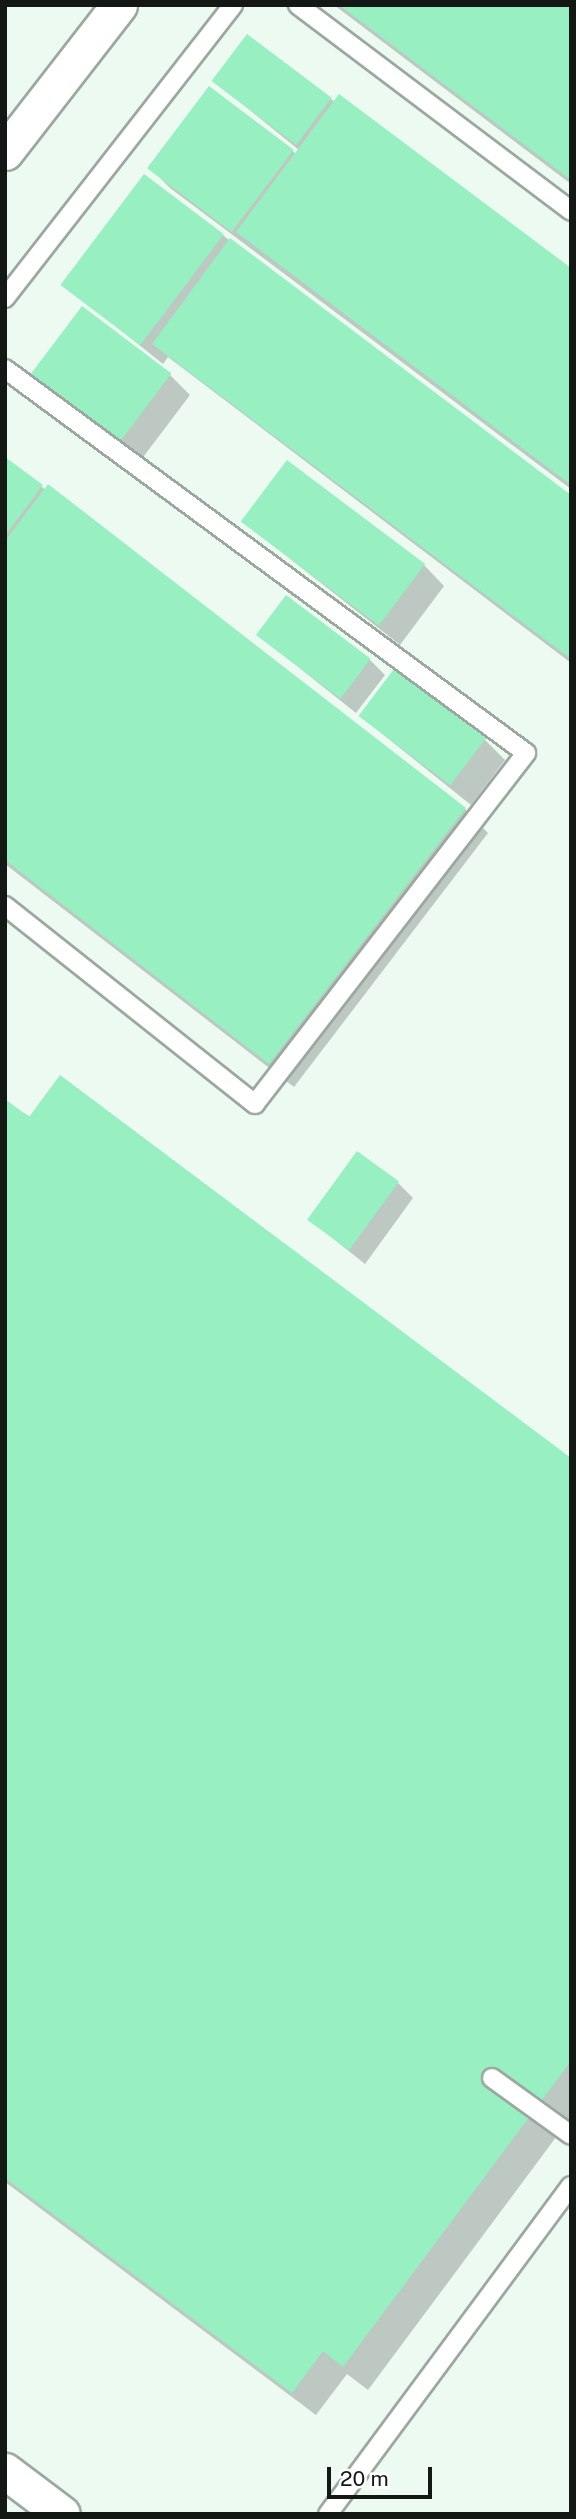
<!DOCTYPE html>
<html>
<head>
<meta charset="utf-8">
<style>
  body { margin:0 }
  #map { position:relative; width:576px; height:2519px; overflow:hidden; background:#ecfaf2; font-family:"Public Sans",sans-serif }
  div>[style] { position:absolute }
  .shadow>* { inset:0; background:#0003 }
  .building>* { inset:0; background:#97efc2; transform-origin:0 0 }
  .roads { filter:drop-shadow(2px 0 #9ba8a0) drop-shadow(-2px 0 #9ba8a0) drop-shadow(0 2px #9ba8a0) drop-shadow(0 -2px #9ba8a0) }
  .lane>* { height:18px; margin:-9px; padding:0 9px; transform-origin:9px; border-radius:9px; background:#fff }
  .street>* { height:35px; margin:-17.5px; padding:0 17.5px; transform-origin:17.5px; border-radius:17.5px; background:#fff }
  span { translate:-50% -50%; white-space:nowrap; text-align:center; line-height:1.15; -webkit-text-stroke:5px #fff; paint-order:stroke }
  .frame { position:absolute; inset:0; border:7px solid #131815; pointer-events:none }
  .scale { position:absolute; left:327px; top:2467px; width:105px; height:32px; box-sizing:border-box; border:4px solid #131815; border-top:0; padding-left:9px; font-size:21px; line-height:24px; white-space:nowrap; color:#131815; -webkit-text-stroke:5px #fff; paint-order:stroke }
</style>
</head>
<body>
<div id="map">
  <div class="shadow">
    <i style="clip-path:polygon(334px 5px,571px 5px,571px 184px)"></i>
    <i style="clip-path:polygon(214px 81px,331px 99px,571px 270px,571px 489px,170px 188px,150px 168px,293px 151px,296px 155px,299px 150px)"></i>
    <i style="clip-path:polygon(144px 176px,571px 497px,571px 663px,168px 357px,163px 364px,63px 284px)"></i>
    <i style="clip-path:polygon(34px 375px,170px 375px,190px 395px,141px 460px)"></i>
    <i style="clip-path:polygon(5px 459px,465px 809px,488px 833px,294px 1087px,5px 864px)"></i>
    <i style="clip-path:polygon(243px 522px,424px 565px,444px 586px,400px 645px)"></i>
    <i style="clip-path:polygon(258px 635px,370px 660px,385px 675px,356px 713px)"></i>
    <i style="clip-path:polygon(360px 716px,485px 740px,505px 760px,471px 805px)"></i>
    <i style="clip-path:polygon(5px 1101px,571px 1461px,571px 2117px,368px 2390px,347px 2374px,316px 2415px,5px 2182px)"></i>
    <i style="clip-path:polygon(398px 1183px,413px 1198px,365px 1264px,310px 1220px)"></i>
  </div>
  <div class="building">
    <i style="clip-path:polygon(339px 5px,571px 5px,571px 180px)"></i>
    <i style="left:247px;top:34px;width:106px;height:59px;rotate:37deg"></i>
    <i style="left:209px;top:86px;width:106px;height:103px;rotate:37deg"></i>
    <i style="clip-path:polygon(339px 94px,571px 268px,571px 485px,236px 232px)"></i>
    <i style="left:144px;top:174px;width:100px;height:139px;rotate:37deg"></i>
    <i style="clip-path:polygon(230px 238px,571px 495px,571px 659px,152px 344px)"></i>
    <i style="left:82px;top:306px;width:112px;height:86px;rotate:37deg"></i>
    <i style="clip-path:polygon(5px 457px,43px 485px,5px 536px)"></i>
    <i style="left:287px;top:460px;width:173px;height:77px;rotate:37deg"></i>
    <i style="clip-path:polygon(48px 484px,466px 808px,269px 1064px,5px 860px,5px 541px)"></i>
    <i style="left:286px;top:595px;width:106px;height:50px;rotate:37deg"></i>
    <i style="left:394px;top:669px;width:115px;height:59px;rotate:37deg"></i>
    <i style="clip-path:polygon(60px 1075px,571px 1458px,571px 2061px,343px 2367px,323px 2351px,292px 2393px,5px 2178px,5px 1099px,29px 1117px)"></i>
    <i style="left:357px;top:1151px;width:52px;height:85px;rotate:36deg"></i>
  </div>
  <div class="roads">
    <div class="lane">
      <i style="left:298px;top:5px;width:342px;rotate:37deg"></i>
      <i style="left:5px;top:298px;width:371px;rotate:-52.1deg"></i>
      <i style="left:5px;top:369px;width:647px;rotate:36.39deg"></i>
      <i style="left:526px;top:753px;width:443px;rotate:127.7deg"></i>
      <i style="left:255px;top:1104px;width:319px;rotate:-141.6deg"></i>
      <i style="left:492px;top:2078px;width:97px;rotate:35.8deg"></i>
      <i style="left:328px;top:2514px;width:408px;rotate:-53.5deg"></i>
    </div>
    <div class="street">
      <i style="left:5px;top:152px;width:186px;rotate:-52.2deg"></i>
      <i style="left:5px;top:2471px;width:71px;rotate:37deg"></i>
    </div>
  </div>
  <div class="frame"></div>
  <div class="scale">20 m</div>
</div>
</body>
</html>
